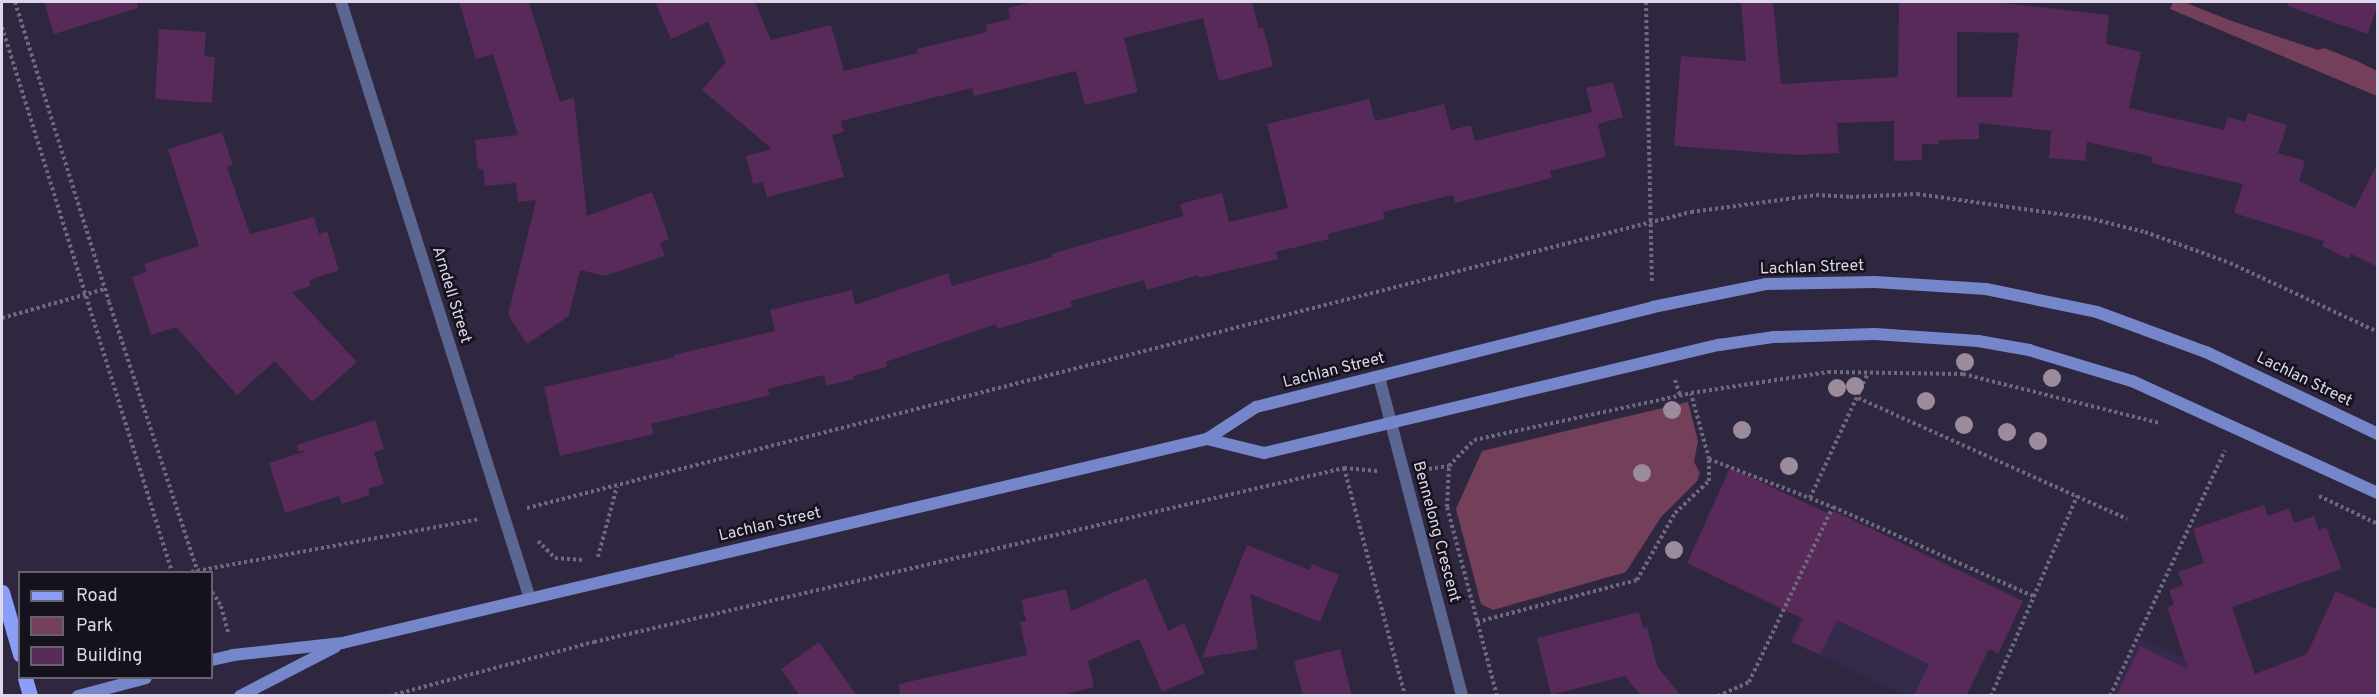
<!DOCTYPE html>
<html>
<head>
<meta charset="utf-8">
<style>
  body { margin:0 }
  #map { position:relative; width:2379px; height:697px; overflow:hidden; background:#2f2640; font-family:Overpass,sans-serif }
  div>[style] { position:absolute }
  .built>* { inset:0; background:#352a4b }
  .green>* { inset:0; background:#743f58 }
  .building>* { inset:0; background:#572a59 }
  .path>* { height:4px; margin-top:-2px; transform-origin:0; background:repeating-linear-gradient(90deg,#70687f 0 3px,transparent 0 6px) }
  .street>* { height:12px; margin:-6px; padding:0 6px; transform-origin:6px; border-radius:6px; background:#5b6691 }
  .secondary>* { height:12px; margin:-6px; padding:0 6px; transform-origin:6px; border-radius:6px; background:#7586cb }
  .primary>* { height:15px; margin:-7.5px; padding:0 7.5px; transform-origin:7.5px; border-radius:7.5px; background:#8a9ef7 }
  .trees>* { width:18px; height:18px; margin:-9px; border-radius:50%; background:#9b8b9b }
  span { translate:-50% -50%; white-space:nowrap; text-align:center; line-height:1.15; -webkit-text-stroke:5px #15121d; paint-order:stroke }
  .street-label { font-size:16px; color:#dcd7e9 }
  .frame { position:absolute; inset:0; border:3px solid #dcd7e9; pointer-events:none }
  .legend { position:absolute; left:18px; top:571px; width:195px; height:108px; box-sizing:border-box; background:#15121d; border:2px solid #65616f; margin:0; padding:8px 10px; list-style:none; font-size:18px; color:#dcd7e9 }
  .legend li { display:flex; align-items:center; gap:12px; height:30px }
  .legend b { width:30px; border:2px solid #65616f }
</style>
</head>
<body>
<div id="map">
  <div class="built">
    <i style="clip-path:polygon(1845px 524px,1961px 695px,1904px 695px,1790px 641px)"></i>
    <i style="clip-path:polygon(2139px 637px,2263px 695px,2111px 696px)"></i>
  </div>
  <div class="green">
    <i style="clip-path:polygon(2173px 2px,2184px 2px,2229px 20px,2318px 50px,2324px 48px,2357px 61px,2377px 71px,2377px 96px,2170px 9px)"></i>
    <i style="clip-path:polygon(1688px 402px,1698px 441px,1694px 462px,1700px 473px,1697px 481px,1661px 517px,1626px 572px,1493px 610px,1481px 604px,1456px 509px,1482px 451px)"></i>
  </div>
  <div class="building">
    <i style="clip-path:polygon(44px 2px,137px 2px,138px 8px,54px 34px)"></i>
    <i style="clip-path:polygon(459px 2px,529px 2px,560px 102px,574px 97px,587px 216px,652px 192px,669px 239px,660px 243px,665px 256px,605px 276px,580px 270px,569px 316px,527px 344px,508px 315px,536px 200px,518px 202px,516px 183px,485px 186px,483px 169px,478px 169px,475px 140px,518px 135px,493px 54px,476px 59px)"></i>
    <i style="clip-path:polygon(655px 2px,755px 2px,771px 40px,831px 25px,844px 71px,918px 53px,917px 49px,987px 32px,985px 25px,1010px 19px,1008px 8px,1033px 2px,1252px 2px,1259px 29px,1263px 27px,1273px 66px,1219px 81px,1203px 18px,1124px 38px,1138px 92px,1085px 105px,1076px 71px,974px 96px,972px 88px,841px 121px,844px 132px,832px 135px,844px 177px,767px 197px,763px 182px,753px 184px,746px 156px,772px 149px,702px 90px,726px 62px,708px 22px,671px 39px)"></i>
    <i style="clip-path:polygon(evenodd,1741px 2px,1773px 2px,1781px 84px,1898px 77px,1899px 2px,1993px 2px,2109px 15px,2106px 44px,2141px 52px,2129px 108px,2224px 130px,2228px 117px,2245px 122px,2248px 113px,2287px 125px,2278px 153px,2305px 161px,2299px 181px,2355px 208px,2378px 162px,2378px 267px,2351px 254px,2349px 259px,2322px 246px,2324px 241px,2234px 213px,2243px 184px,2151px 163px,2153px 157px,2087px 142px,2085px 161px,2049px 158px,2051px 131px,1979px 123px,1979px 139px,1939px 140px,1939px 144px,1922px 144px,1922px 160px,1894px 161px,1894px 121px,1837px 123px,1839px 153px,1799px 155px,1674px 146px,1681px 56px,1746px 61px,1741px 2px,1957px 32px,2019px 33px,2012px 97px,1957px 97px,1957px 32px)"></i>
    <i style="clip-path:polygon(2288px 2px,2378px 2px,2378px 4px,2368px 34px,2287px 6px)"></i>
    <i style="clip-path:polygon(159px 29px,206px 32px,204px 56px,215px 57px,212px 103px,155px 99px)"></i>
    <i style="clip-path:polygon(1613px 82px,1623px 117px,1598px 124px,1606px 157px,1550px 171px,1552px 178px,1455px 203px,1453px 195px,1383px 212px,1385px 219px,1328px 234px,1329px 239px,1276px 252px,1278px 259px,1199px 278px,1198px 275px,1147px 290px,1144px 280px,1070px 301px,1072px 307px,997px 329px,996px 324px,886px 362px,887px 367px,853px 376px,854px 379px,826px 386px,824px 375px,768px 389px,770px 395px,651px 424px,654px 434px,560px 456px,544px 387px,675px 357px,674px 355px,775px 331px,770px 310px,852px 290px,855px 305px,948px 273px,952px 286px,1052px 257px,1051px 254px,1183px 216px,1180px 204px,1222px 193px,1229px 222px,1288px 208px,1267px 124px,1369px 99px,1375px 121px,1444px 104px,1451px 130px,1471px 125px,1475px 141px,1592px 112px,1586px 88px)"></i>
    <i style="clip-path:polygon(222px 132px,233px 165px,227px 167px,250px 234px,314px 217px,319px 234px,327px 231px,339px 270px,309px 280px,311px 286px,292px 292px,357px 362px,312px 402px,275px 361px,237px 395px,176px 327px,151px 335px,132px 277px,147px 272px,144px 264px,199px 246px,168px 149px)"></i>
    <i style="clip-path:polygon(375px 420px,384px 449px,374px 452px,384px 484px,368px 489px,370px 495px,342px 504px,339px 496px,285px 513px,269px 463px,307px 451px,298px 451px,297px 445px)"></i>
    <i style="clip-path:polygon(1730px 468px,1832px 515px,1834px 511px,2023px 601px,1998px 654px,1989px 649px,1966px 696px,1914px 696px,1929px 664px,1837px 620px,1820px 655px,1792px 642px,1803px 619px,1687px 563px)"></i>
    <i style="clip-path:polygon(2264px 505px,2268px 516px,2289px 508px,2294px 523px,2314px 516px,2319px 530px,2326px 527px,2342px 569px,2232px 607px,2255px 674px,2307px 654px,2336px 591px,2378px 610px,2378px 696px,2116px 696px,2140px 646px,2188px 669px,2167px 607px,2174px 605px,2169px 590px,2183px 585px,2178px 572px,2204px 563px,2193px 529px)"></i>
    <i style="clip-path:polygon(1247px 545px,1310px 570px,1312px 564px,1339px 575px,1320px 622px,1250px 594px,1258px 649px,1202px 658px)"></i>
    <i style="clip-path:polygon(1146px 578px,1168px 631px,1184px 623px,1205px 673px,1162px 692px,1139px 639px,1088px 661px,1094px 687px,1059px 696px,900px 696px,899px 684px,1027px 655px,1020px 622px,1026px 621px,1021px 600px,1066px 589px,1071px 611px)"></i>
    <i style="clip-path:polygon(1639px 612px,1643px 628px,1647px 627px,1657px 666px,1681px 696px,1641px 696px,1625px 676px,1551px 695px,1537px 638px)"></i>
    <i style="clip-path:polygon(819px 642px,857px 696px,800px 696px,781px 669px)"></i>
    <i style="clip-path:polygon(1340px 649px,1352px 696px,1303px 696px,1294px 661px)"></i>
  </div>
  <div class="path">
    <i style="left:15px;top:2px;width:314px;rotate:72.6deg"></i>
    <i style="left:109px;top:302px;width:284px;rotate:71.8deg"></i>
    <i style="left:1646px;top:2px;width:281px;rotate:88.8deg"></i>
    <i style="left:2px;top:27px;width:571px;rotate:72.68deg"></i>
    <i style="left:2px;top:318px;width:107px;rotate:-15.7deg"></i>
    <i style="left:1675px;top:380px;width:16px;rotate:72deg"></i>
    <i style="left:1858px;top:398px;width:295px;rotate:24.2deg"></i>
    <i style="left:1709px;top:459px;width:133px;rotate:21.2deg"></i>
    <i style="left:1833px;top:507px;width:219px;rotate:24deg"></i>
    <i style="left:1344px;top:468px;width:236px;rotate:75deg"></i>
    <i style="left:1429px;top:469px;width:20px;rotate:-9deg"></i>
    <i style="left:2319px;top:496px;width:65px;rotate:25.4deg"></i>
    <i style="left:1810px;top:498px;width:138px;rotate:-65.1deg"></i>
    <i style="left:527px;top:508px;width:1201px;rotate:-14.27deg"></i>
    <i style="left:1691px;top:212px;width:126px;rotate:-7.7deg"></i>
    <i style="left:1816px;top:195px;width:34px;rotate:3deg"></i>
    <i style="left:1850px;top:197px;width:67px;rotate:-2.6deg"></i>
    <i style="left:1917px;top:194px;width:173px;rotate:8deg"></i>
    <i style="left:2088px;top:218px;width:59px;rotate:13.8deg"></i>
    <i style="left:2145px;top:232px;width:90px;rotate:20deg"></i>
    <i style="left:2230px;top:263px;width:163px;rotate:25deg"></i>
    <i style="left:538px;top:541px;width:24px;rotate:45deg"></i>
    <i style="left:555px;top:558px;width:29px;rotate:4deg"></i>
    <i style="left:598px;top:557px;width:73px;rotate:-75deg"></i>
    <i style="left:191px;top:572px;width:293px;rotate:-10.4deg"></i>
    <i style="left:212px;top:592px;width:17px;rotate:57deg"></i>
    <i style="left:221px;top:606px;width:27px;rotate:75deg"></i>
    <i style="left:1477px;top:622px;width:165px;rotate:-14.7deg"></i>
    <i style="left:1637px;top:580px;width:77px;rotate:-60.4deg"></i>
    <i style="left:1675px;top:513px;width:47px;rotate:-43.3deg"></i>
    <i style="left:1709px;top:481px;width:22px;rotate:-90deg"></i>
    <i style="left:1709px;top:459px;width:68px;rotate:-105.3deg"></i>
    <i style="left:389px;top:696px;width:212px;rotate:-14.8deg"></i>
    <i style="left:594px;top:642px;width:770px;rotate:-13.06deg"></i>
    <i style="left:1344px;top:468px;width:36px;rotate:5deg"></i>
    <i style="left:1497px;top:696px;width:196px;rotate:-104.8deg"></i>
    <i style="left:1447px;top:507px;width:41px;rotate:-87.2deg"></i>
    <i style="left:1449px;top:466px;width:36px;rotate:-46deg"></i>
    <i style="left:1474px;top:440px;width:222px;rotate:-12.2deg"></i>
    <i style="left:1691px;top:393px;width:139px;rotate:-8.7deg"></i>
    <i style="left:1828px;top:372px;width:135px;rotate:0.8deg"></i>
    <i style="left:1963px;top:374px;width:203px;rotate:14deg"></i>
    <i style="left:1718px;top:696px;width:34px;rotate:-24deg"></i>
    <i style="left:1749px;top:682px;width:194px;rotate:-64.4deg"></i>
    <i style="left:1991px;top:696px;width:218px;rotate:-66.7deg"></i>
    <i style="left:2110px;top:696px;width:271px;rotate:-64.9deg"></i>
  </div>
  <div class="street">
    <i style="left:341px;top:2px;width:626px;rotate:72.43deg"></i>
    <i style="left:1379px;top:377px;width:330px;rotate:75.4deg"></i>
  </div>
  <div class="secondary">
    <i style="left:1207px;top:439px;width:59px;rotate:13.8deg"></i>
    <i style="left:1264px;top:453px;width:468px;rotate:-13.4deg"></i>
    <i style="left:1719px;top:345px;width:56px;rotate:-8.3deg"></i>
    <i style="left:1774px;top:337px;width:101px;rotate:-1.7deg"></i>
    <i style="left:1875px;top:334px;width:103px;rotate:3.9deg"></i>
    <i style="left:1978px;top:341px;width:52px;rotate:10deg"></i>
    <i style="left:2029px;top:350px;width:108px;rotate:16.8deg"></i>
    <i style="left:2132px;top:381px;width:270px;rotate:24.5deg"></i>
    <i style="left:212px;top:660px;width:22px;rotate:-13deg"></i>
    <i style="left:233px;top:655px;width:110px;rotate:-6.3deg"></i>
    <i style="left:342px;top:643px;width:889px;rotate:-13.27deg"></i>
    <i style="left:1207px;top:439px;width:59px;rotate:-33.1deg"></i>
    <i style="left:1256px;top:407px;width:409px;rotate:-14.1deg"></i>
    <i style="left:1653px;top:307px;width:115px;rotate:-11.5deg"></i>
    <i style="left:1766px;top:284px;width:109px;rotate:-1.1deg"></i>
    <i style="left:1875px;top:282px;width:111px;rotate:3.6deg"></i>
    <i style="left:1986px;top:289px;width:113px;rotate:11.7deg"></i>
    <i style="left:2097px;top:312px;width:116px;rotate:20.2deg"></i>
    <i style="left:2206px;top:352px;width:191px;rotate:25.5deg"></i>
    <i style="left:78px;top:696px;width:70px;rotate:-14.8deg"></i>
    <i style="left:240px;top:696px;width:107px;rotate:-27.3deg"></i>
  </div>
  <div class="primary">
    <i style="left:2px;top:592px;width:65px;rotate:73.8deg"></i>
    <i style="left:25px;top:678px;width:19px;rotate:74deg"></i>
  </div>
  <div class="trees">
    <i style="left:1965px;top:362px"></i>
    <i style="left:2052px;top:378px"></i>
    <i style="left:1855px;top:386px"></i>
    <i style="left:1837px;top:388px"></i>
    <i style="left:1926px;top:401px"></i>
    <i style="left:1672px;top:410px"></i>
    <i style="left:1964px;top:425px"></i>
    <i style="left:1742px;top:430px"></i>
    <i style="left:2007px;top:432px"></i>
    <i style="left:2038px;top:441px"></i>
    <i style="left:1789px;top:466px"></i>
    <i style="left:1642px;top:473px"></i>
    <i style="left:1674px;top:550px"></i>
  </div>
  <div class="street-label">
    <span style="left:1812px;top:268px;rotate:-2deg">Lachlan Street</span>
    <span style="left:451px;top:295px;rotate:73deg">Arndell Street</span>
    <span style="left:1334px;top:371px;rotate:-14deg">Lachlan Street</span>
    <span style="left:2304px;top:380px;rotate:26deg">Lachlan Street</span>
    <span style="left:770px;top:525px;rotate:-13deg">Lachlan Street</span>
    <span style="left:1436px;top:532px;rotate:75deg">Bennelong Crescent</span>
  </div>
  <div class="frame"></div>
  <ul class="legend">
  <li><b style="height:8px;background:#8a9ef7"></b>Road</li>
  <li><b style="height:16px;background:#743f58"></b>Park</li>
  <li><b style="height:16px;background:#572a59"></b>Building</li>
  </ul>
</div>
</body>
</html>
